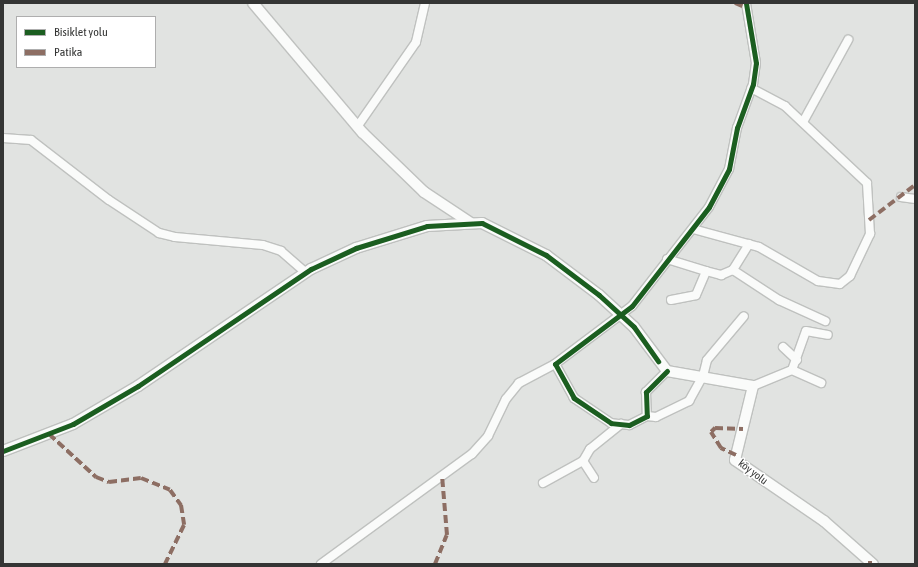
<!DOCTYPE html>
<html>
<head>
<meta charset="utf-8">
<style>
  body { margin:0 }
  #map { position:relative; width:918px; height:567px; overflow:hidden; background:#e1e3e1; font-family:"Asap Condensed",sans-serif }
  div>[style] { position:absolute }
  .roads { filter:drop-shadow(1px 0 #bfc1bf) drop-shadow(-1px 0 #bfc1bf) drop-shadow(0 1px #bfc1bf) drop-shadow(0 -1px #bfc1bf) }
  .minor>* { height:8px; margin:-4px; padding:0 4px; transform-origin:4px; border-radius:4px; background:#fafbfa }
  .tertiary>* { height:10px; margin:-5px; padding:0 5px; transform-origin:5px; border-radius:5px; background:#fafbfa }
  .quiet>* { height:4px; margin-top:-2px; transform-origin:0; background:repeating-linear-gradient(90deg,#8d6e63 0 8px,transparent 0 12px) }
  .cycleway>* { height:5px; margin:-2.5px; padding:0 2.5px; transform-origin:2.5px; border-radius:2.5px; background:#1b5e20 }
  span { translate:-50% -50%; white-space:nowrap; text-align:center; line-height:1.15; -webkit-text-stroke:3px #fff; paint-order:stroke }
  .street-label { font-size:11px; color:#343534 }
  .frame { position:absolute; inset:0; border:4px solid #343534; pointer-events:none }
  .legend { position:absolute; left:16px; top:16px; width:140px; height:52px; box-sizing:border-box; background:#fff; border:1px solid #aeaeae; margin:0; padding:5px 7px; list-style:none; font-size:12px; color:#343534 }
  .legend li { display:flex; align-items:center; gap:8px; height:20px }
  .legend b { width:20px; border:1px solid #aeaeae }
</style>
</head>
<body>
<div id="map">
  <div class="roads">
    <div class="minor">
      <i style="left:803px;top:122px;width:94px;rotate:-61.2deg"></i>
      <i style="left:357px;top:127px;width:103px;rotate:-55.2deg"></i>
      <i style="left:416px;top:42px;width:40px;rotate:-77deg"></i>
      <i style="left:3px;top:138px;width:28px;rotate:4deg"></i>
      <i style="left:31px;top:140px;width:98px;rotate:37.6deg"></i>
      <i style="left:109px;top:200px;width:60px;rotate:33.4deg"></i>
      <i style="left:159px;top:233px;width:16px;rotate:14deg"></i>
      <i style="left:175px;top:237px;width:88px;rotate:5.2deg"></i>
      <i style="left:263px;top:245px;width:19px;rotate:18deg"></i>
      <i style="left:281px;top:251px;width:33px;rotate:41deg"></i>
      <i style="left:901px;top:197px;width:14px;rotate:8deg"></i>
      <i style="left:693px;top:229px;width:68px;rotate:15.3deg"></i>
      <i style="left:759px;top:247px;width:68px;rotate:30deg"></i>
      <i style="left:818px;top:281px;width:22px;rotate:8deg"></i>
      <i style="left:840px;top:284px;width:13px;rotate:-39deg"></i>
      <i style="left:850px;top:276px;width:47px;rotate:-64.5deg"></i>
      <i style="left:870px;top:234px;width:51px;rotate:-93.4deg"></i>
      <i style="left:867px;top:183px;width:112px;rotate:-136.8deg"></i>
      <i style="left:785px;top:106px;width:38px;rotate:-152deg"></i>
      <i style="left:749px;top:244px;width:31px;rotate:122deg"></i>
      <i style="left:733px;top:270px;width:55px;rotate:33.1deg"></i>
      <i style="left:779px;top:300px;width:51px;rotate:24.5deg"></i>
      <i style="left:667px;top:259px;width:41px;rotate:17.1deg"></i>
      <i style="left:671px;top:300px;width:25px;rotate:-11deg"></i>
      <i style="left:696px;top:295px;width:26px;rotate:-67deg"></i>
      <i style="left:706px;top:271px;width:16px;rotate:15deg"></i>
      <i style="left:721px;top:275px;width:13px;rotate:-23deg"></i>
      <i style="left:783px;top:347px;width:19px;rotate:43deg"></i>
      <i style="left:792px;top:370px;width:41px;rotate:-70.3deg"></i>
      <i style="left:806px;top:331px;width:22px;rotate:10deg"></i>
      <i style="left:667px;top:371px;width:30px;rotate:135deg"></i>
      <i style="left:646px;top:392px;width:24px;rotate:88deg"></i>
      <i style="left:647px;top:416px;width:20px;rotate:153deg"></i>
      <i style="left:629px;top:425px;width:18px;rotate:-174deg"></i>
      <i style="left:611px;top:423px;width:45px;rotate:-146deg"></i>
      <i style="left:574px;top:398px;width:39px;rotate:-119deg"></i>
      <i style="left:555px;top:364px;width:96px;rotate:-37deg"></i>
      <i style="left:632px;top:306px;width:125px;rotate:-52.1deg"></i>
      <i style="left:709px;top:207px;width:43px;rotate:-62.2deg"></i>
      <i style="left:729px;top:169px;width:42px;rotate:-79deg"></i>
      <i style="left:737px;top:128px;width:47px;rotate:-70deg"></i>
      <i style="left:753px;top:84px;width:21px;rotate:-82deg"></i>
      <i style="left:756px;top:63px;width:61px;rotate:-99.5deg"></i>
      <i style="left:753px;top:386px;width:42px;rotate:-22.3deg"></i>
      <i style="left:792px;top:370px;width:32px;rotate:24deg"></i>
      <i style="left:647px;top:416px;width:9px;rotate:6deg"></i>
      <i style="left:656px;top:417px;width:37px;rotate:-26deg"></i>
      <i style="left:689px;top:401px;width:29px;rotate:-61deg"></i>
      <i style="left:703px;top:376px;width:16px;rotate:-76deg"></i>
      <i style="left:707px;top:360px;width:57px;rotate:-49.9deg"></i>
      <i style="left:583px;top:461px;width:20px;rotate:57deg"></i>
      <i style="left:543px;top:483px;width:46px;rotate:-28.8deg"></i>
      <i style="left:583px;top:461px;width:14px;rotate:-60deg"></i>
      <i style="left:590px;top:449px;width:40px;rotate:-39deg"></i>
      <i style="left:321px;top:564px;width:187px;rotate:-36.1deg"></i>
      <i style="left:472px;top:454px;width:24px;rotate:-48deg"></i>
      <i style="left:488px;top:436px;width:41px;rotate:-64.1deg"></i>
      <i style="left:506px;top:399px;width:21px;rotate:-51deg"></i>
      <i style="left:519px;top:383px;width:41px;rotate:-27.8deg"></i>
    </div>
    <div class="tertiary">
      <i style="left:253px;top:3px;width:170px;rotate:49.8deg"></i>
      <i style="left:363px;top:133px;width:85px;rotate:44deg"></i>
      <i style="left:424px;top:192px;width:56px;rotate:33.4deg"></i>
      <i style="left:3px;top:451px;width:75px;rotate:-21.1deg"></i>
      <i style="left:73px;top:424px;width:75px;rotate:-30.3deg"></i>
      <i style="left:138px;top:386px;width:209px;rotate:-34.1deg"></i>
      <i style="left:311px;top:269px;width:50px;rotate:-25deg"></i>
      <i style="left:356px;top:248px;width:74px;rotate:-17.2deg"></i>
      <i style="left:427px;top:226px;width:55px;rotate:-3.1deg"></i>
      <i style="left:482px;top:223px;width:72px;rotate:26.6deg"></i>
      <i style="left:546px;top:255px;width:66px;rotate:37deg"></i>
      <i style="left:599px;top:295px;width:47px;rotate:42.4deg"></i>
      <i style="left:634px;top:327px;width:55px;rotate:53.1deg"></i>
      <i style="left:667px;top:371px;width:87px;rotate:9.9deg"></i>
      <i style="left:753px;top:386px;width:76px;rotate:103.7deg"></i>
      <i style="left:735px;top:460px;width:108px;rotate:34.4deg"></i>
      <i style="left:824px;top:521px;width:65px;rotate:41.3deg"></i>
    </div>
  </div>
  <div class="quiet">
    <i style="left:735px;top:3px;width:13px;rotate:23deg"></i>
    <i style="left:869px;top:220px;width:58px;rotate:-37.3deg"></i>
    <i style="left:49px;top:434px;width:64px;rotate:42.5deg"></i>
    <i style="left:96px;top:477px;width:14px;rotate:21deg"></i>
    <i style="left:109px;top:482px;width:32px;rotate:-7deg"></i>
    <i style="left:141px;top:478px;width:31px;rotate:22deg"></i>
    <i style="left:170px;top:490px;width:19px;rotate:54deg"></i>
    <i style="left:181px;top:505px;width:20px;rotate:81deg"></i>
    <i style="left:184px;top:525px;width:43px;rotate:116deg"></i>
    <i style="left:736px;top:455px;width:17px;rotate:-155deg"></i>
    <i style="left:721px;top:448px;width:19px;rotate:-122deg"></i>
    <i style="left:711px;top:432px;width:6px;rotate:-45deg"></i>
    <i style="left:715px;top:428px;width:28px;rotate:2deg"></i>
    <i style="left:435px;top:564px;width:31px;rotate:-68deg"></i>
    <i style="left:447px;top:535px;width:59px;rotate:-94.8deg"></i>
    <i style="left:870px;top:564px;width:3px;rotate:-90deg"></i>
  </div>
  <div class="cycleway">
    <i style="left:667px;top:371px;width:30px;rotate:135deg"></i>
    <i style="left:646px;top:392px;width:24px;rotate:88deg"></i>
    <i style="left:647px;top:416px;width:20px;rotate:153deg"></i>
    <i style="left:629px;top:425px;width:18px;rotate:-174deg"></i>
    <i style="left:611px;top:423px;width:45px;rotate:-146deg"></i>
    <i style="left:574px;top:398px;width:39px;rotate:-119deg"></i>
    <i style="left:555px;top:364px;width:96px;rotate:-37deg"></i>
    <i style="left:632px;top:306px;width:125px;rotate:-52.1deg"></i>
    <i style="left:709px;top:207px;width:43px;rotate:-62.2deg"></i>
    <i style="left:729px;top:169px;width:42px;rotate:-79deg"></i>
    <i style="left:737px;top:128px;width:47px;rotate:-70deg"></i>
    <i style="left:753px;top:84px;width:21px;rotate:-82deg"></i>
    <i style="left:756px;top:63px;width:61px;rotate:-99.5deg"></i>
    <i style="left:3px;top:451px;width:75px;rotate:-21.1deg"></i>
    <i style="left:73px;top:424px;width:75px;rotate:-30.3deg"></i>
    <i style="left:138px;top:386px;width:209px;rotate:-34.1deg"></i>
    <i style="left:311px;top:269px;width:50px;rotate:-25deg"></i>
    <i style="left:356px;top:248px;width:74px;rotate:-17.2deg"></i>
    <i style="left:427px;top:226px;width:55px;rotate:-3.1deg"></i>
    <i style="left:482px;top:223px;width:72px;rotate:26.6deg"></i>
    <i style="left:546px;top:255px;width:66px;rotate:37deg"></i>
    <i style="left:599px;top:295px;width:47px;rotate:42.4deg"></i>
    <i style="left:634px;top:327px;width:42px;rotate:54.8deg"></i>
  </div>
  <div class="street-label">
    <span style="left:753px;top:472px;rotate:37deg">köy yolu</span>
  </div>
  <div class="frame"></div>
  <ul class="legend">
  <li><b style="height:5px;background:#1b5e20"></b>Bisiklet yolu</li>
  <li><b style="height:5px;background:#8d6e63"></b>Patika</li>
  </ul>
</div>
</body>
</html>
